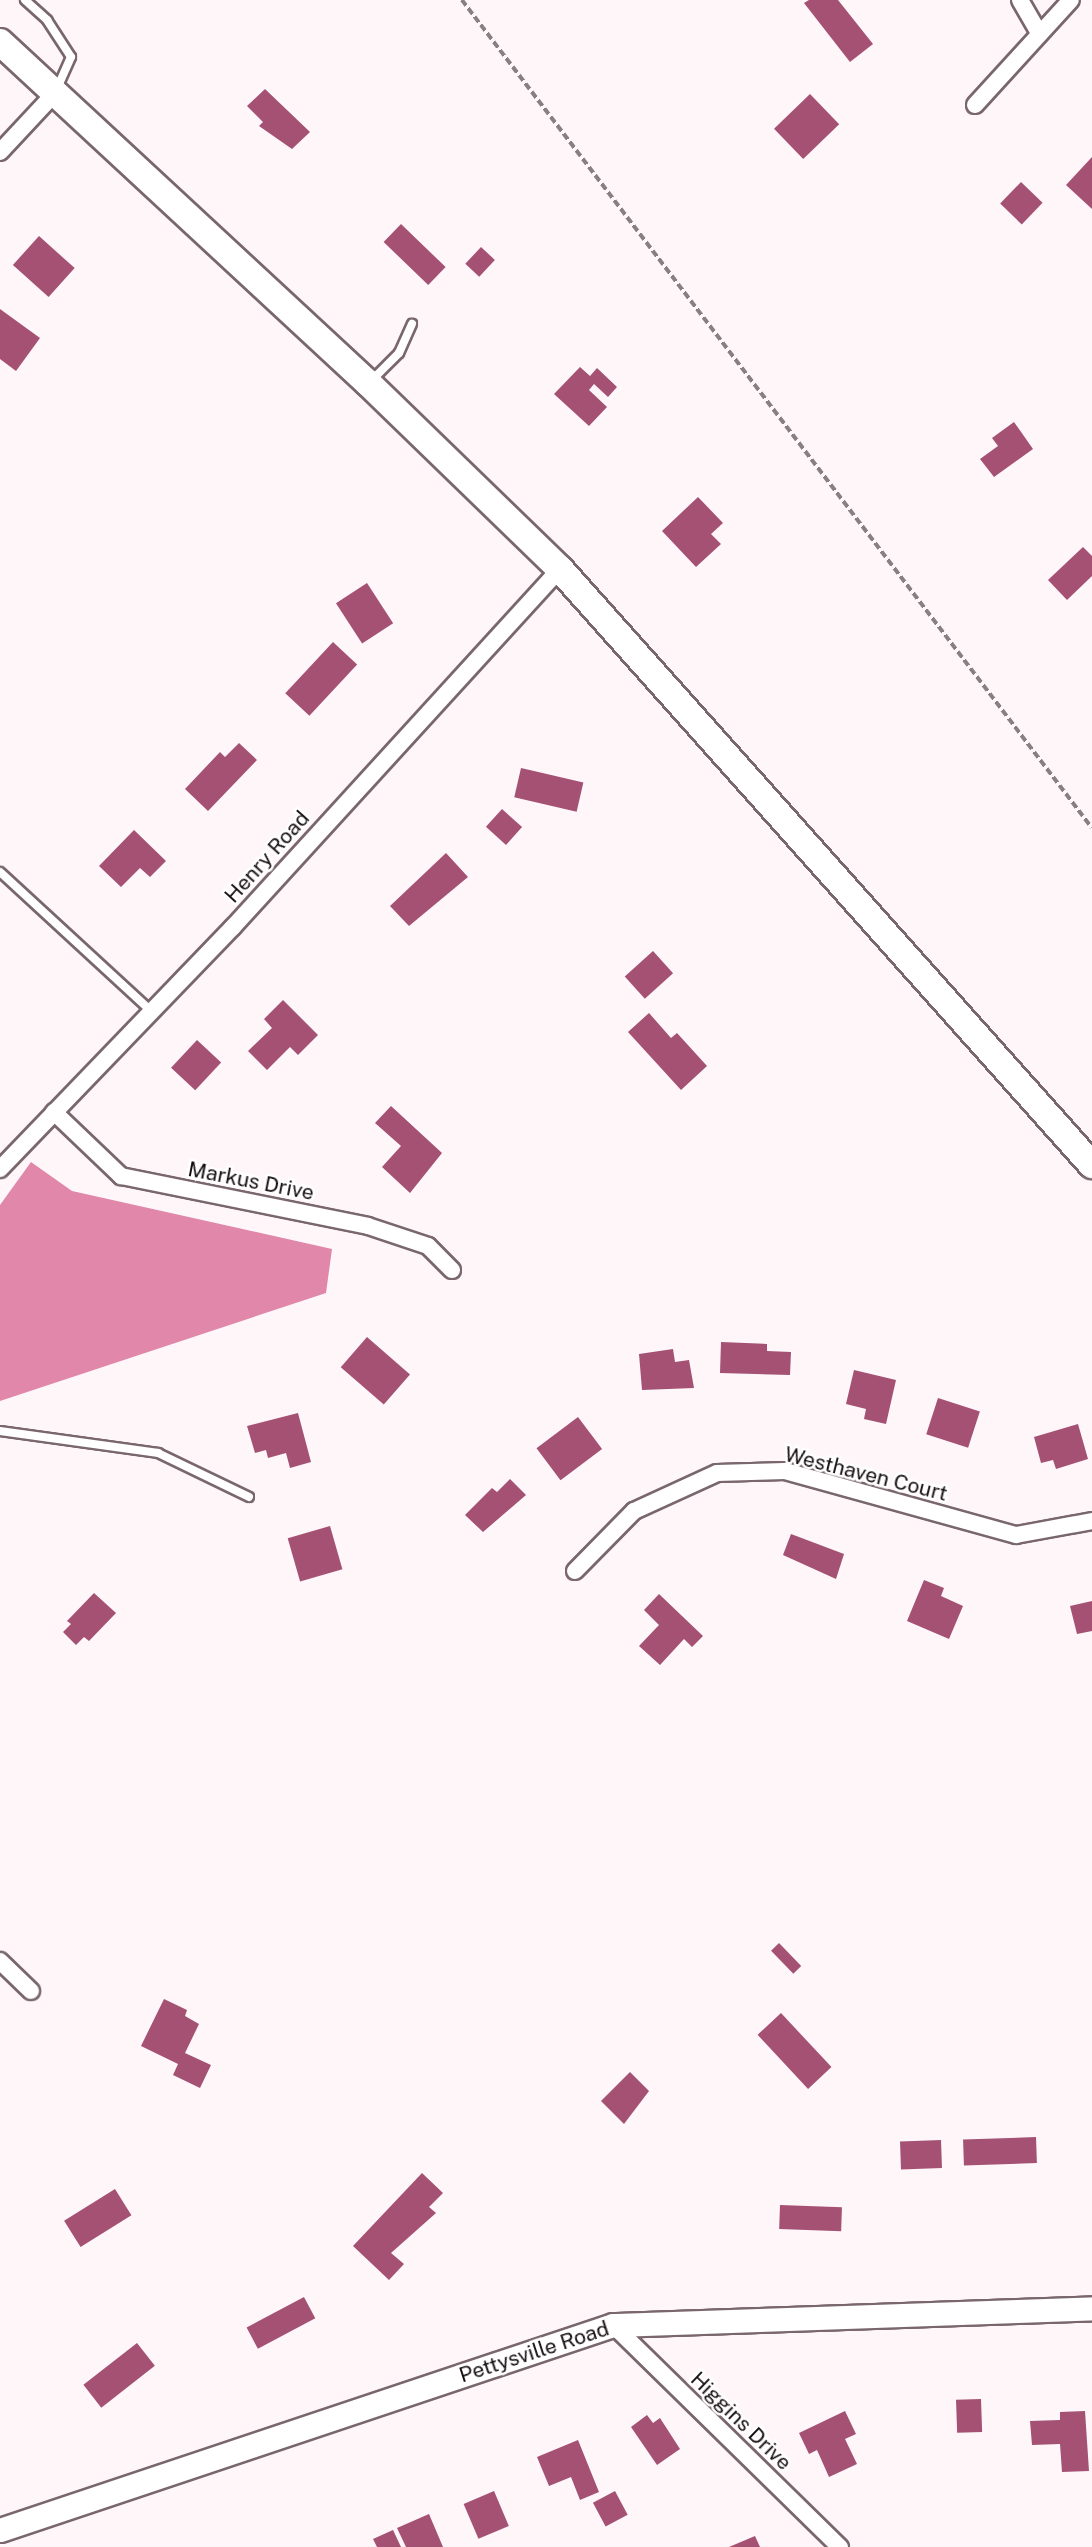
<!DOCTYPE html>
<html>
<head>
<meta charset="utf-8">
<style>
  body { margin:0 }
  #map { position:relative; width:1092px; height:2547px; overflow:hidden; background:#fef6f8; font-family:"Public Sans",sans-serif }
  div>[style] { position:absolute }
  .water>* { inset:0; background:#e087aa }
  .building>* { inset:0; background:#a45174; transform-origin:0 0 }
  .path>* { height:3.5px; margin-top:-1.75px; transform-origin:0; background:repeating-linear-gradient(90deg,#877f82 0 7px,transparent 0 10.5px) }
  .roads { filter:drop-shadow(2px 0 #79676d) drop-shadow(-2px 0 #79676d) drop-shadow(0 2px #79676d) drop-shadow(0 -2px #79676d) }
  .lane>* { height:8px; margin:-4px; padding:0 4px; transform-origin:4px; border-radius:4px; background:#fff }
  .street>* { height:16px; margin:-8px; padding:0 8px; transform-origin:8px; border-radius:8px; background:#fff }
  .secondary>* { height:23px; margin:-11.5px; padding:0 11.5px; transform-origin:11.5px; border-radius:11.5px; background:#fff }
  .primary>* { height:26px; margin:-13px; padding:0 13px; transform-origin:13px; border-radius:13px; background:#fff }
  span { translate:-50% -50%; white-space:nowrap; text-align:center; line-height:1.15; -webkit-text-stroke:5px #fff; paint-order:stroke }
  .street-label { font-size:21px; color:#160f12 }
</style>
</head>
<body>
<div id="map">
  <div class="water">
    <i style="clip-path:polygon(31px 1162px,72px 1191px,332px 1249px,326px 1293px,0 1401px,0 1205px)"></i>
  </div>
  <div class="building">
    <i style="clip-path:polygon(809px 0,838px 0,873px 44px,850px 62px,804px 3px)"></i>
    <i style="clip-path:polygon(265px 89px,310px 132px,292px 149px,259px 126px,263px 122px,247px 106px)"></i>
    <i style="left:810px;top:94px;width:42px;height:50px;rotate:46deg"></i>
    <i style="clip-path:polygon(1092px 157px,1092px 209px,1066px 185px)"></i>
    <i style="left:1021px;top:182px;width:30px;height:30px;rotate:44deg"></i>
    <i style="left:401px;top:224px;width:62px;height:25px;rotate:44deg"></i>
    <i style="left:39px;top:236px;width:48px;height:39px;rotate:42deg"></i>
    <i style="left:481px;top:247px;width:19px;height:23px;rotate:43deg"></i>
    <i style="clip-path:polygon(0 309px,40px 338px,16px 371px,0 359px)"></i>
    <i style="clip-path:polygon(580px 367px,590px 376px,597px 368px,617px 387px,608px 397px,594px 384px,589px 390px,607px 407px,589px 426px,554px 394px)"></i>
    <i style="clip-path:polygon(1014px 422px,1033px 449px,994px 477px,980px 459px,998px 446px,992px 438px)"></i>
    <i style="clip-path:polygon(698px 497px,723px 523px,711px 534px,721px 544px,696px 567px,662px 531px)"></i>
    <i style="clip-path:polygon(1083px 547px,1092px 556px,1092px 576px,1067px 600px,1048px 580px)"></i>
    <i style="left:367px;top:583px;width:48px;height:37px;rotate:57deg"></i>
    <i style="left:333px;top:642px;width:33px;height:70px;rotate:43deg"></i>
    <i style="clip-path:polygon(239px 743px,257px 760px,208px 811px,185px 789px,220px 752px,225px 757px)"></i>
    <i style="left:521px;top:768px;width:64px;height:30px;rotate:13deg"></i>
    <i style="left:502px;top:809px;width:27px;height:24px;rotate:42deg"></i>
    <i style="clip-path:polygon(134px 830px,166px 861px,150px 877px,140px 868px,121px 887px,99px 866px)"></i>
    <i style="clip-path:polygon(446px 853px,468px 877px,409px 926px,390px 906px)"></i>
    <i style="left:653px;top:951px;width:30px;height:38px;rotate:48deg"></i>
    <i style="clip-path:polygon(283px 1000px,318px 1035px,298px 1055px,290px 1047px,267px 1070px,248px 1051px,272px 1028px,264px 1019px)"></i>
    <i style="clip-path:polygon(649px 1013px,671px 1038px,677px 1033px,707px 1066px,681px 1090px,628px 1032px)"></i>
    <i style="left:197px;top:1040px;width:33px;height:38px;rotate:43deg"></i>
    <i style="clip-path:polygon(391px 1106px,442px 1153px,410px 1193px,382px 1167px,401px 1146px,375px 1123px)"></i>
    <i style="left:367px;top:1337px;width:57px;height:40px;rotate:41deg"></i>
    <i style="clip-path:polygon(721px 1342px,767px 1344px,767px 1351px,791px 1352px,790px 1375px,720px 1373px)"></i>
    <i style="clip-path:polygon(673px 1349px,675px 1362px,689px 1360px,694px 1388px,642px 1390px,639px 1354px)"></i>
    <i style="clip-path:polygon(854px 1370px,896px 1380px,886px 1424px,864px 1419px,866px 1409px,846px 1404px)"></i>
    <i style="left:938px;top:1398px;width:44px;height:38px;rotate:18deg"></i>
    <i style="clip-path:polygon(298px 1413px,311px 1462px,290px 1468px,286px 1453px,268px 1458px,266px 1450px,255px 1453px,247px 1426px)"></i>
    <i style="left:578px;top:1417px;width:40px;height:52px;rotate:53deg"></i>
    <i style="clip-path:polygon(1078px 1424px,1088px 1459px,1056px 1469px,1053px 1460px,1041px 1463px,1034px 1437px)"></i>
    <i style="clip-path:polygon(510px 1479px,526px 1495px,483px 1532px,465px 1515px,492px 1488px,497px 1492px)"></i>
    <i style="left:330px;top:1526px;width:45px;height:44px;rotate:74deg"></i>
    <i style="clip-path:polygon(791px 1534px,844px 1554px,836px 1579px,783px 1555px)"></i>
    <i style="clip-path:polygon(924px 1580px,944px 1588px,941px 1596px,963px 1606px,949px 1639px,907px 1621px)"></i>
    <i style="clip-path:polygon(94px 1593px,116px 1613px,89px 1641px,84px 1637px,76px 1645px,63px 1632px,71px 1624px,67px 1621px)"></i>
    <i style="clip-path:polygon(659px 1594px,703px 1636px,692px 1647px,684px 1639px,660px 1665px,639px 1646px,659px 1625px,644px 1610px)"></i>
    <i style="clip-path:polygon(1092px 1601px,1092px 1631px,1077px 1634px,1070px 1606px)"></i>
    <i style="left:779px;top:1943px;width:32px;height:11px;rotate:46deg"></i>
    <i style="clip-path:polygon(164px 1999px,187px 2010px,185px 2016px,199px 2024px,185px 2053px,211px 2065px,200px 2088px,173px 2075px,178px 2064px,141px 2046px)"></i>
    <i style="left:781px;top:2013px;width:74px;height:32px;rotate:47deg"></i>
    <i style="clip-path:polygon(630px 2072px,649px 2091px,624px 2124px,601px 2101px)"></i>
    <i style="left:1036px;top:2137px;width:26px;height:73px;rotate:88deg"></i>
    <i style="left:941px;top:2140px;width:28px;height:41px;rotate:88deg"></i>
    <i style="clip-path:polygon(422px 2173px,443px 2193px,429px 2207px,436px 2213px,391px 2253px,404px 2264px,389px 2280px,353px 2246px)"></i>
    <i style="left:115px;top:2189px;width:31px;height:60px;rotate:58deg"></i>
    <i style="left:780px;top:2205px;width:62px;height:24px;rotate:2deg"></i>
    <i style="left:304px;top:2297px;width:24px;height:65px;rotate:62deg"></i>
    <i style="left:137px;top:2343px;width:29px;height:68px;rotate:52deg"></i>
    <i style="left:981px;top:2399px;width:33px;height:25px;rotate:88deg"></i>
    <i style="clip-path:polygon(845px 2411px,856px 2434px,845px 2439px,857px 2464px,829px 2477px,817px 2450px,809px 2454px,799px 2433px)"></i>
    <i style="clip-path:polygon(1085px 2411px,1089px 2471px,1062px 2472px,1060px 2444px,1032px 2445px,1030px 2421px,1060px 2420px,1060px 2412px)"></i>
    <i style="clip-path:polygon(647px 2415px,653px 2423px,660px 2418px,680px 2449px,657px 2465px,631px 2427px)"></i>
    <i style="clip-path:polygon(578px 2440px,599px 2492px,580px 2500px,571px 2477px,549px 2486px,537px 2457px)"></i>
    <i style="left:494px;top:2491px;width:38px;height:33px;rotate:67deg"></i>
    <i style="left:615px;top:2491px;width:27px;height:25px;rotate:62deg"></i>
    <i style="clip-path:polygon(429px 2514px,443px 2547px,406px 2547px,397px 2528px)"></i>
    <i style="clip-path:polygon(393px 2530px,401px 2547px,377px 2547px,373px 2539px)"></i>
    <i style="clip-path:polygon(755px 2536px,760px 2547px,729px 2547px)"></i>
  </div>
  <div class="path">
    <i style="left:462px;top:0;width:1040px;rotate:52.73deg"></i>
  </div>
  <div class="roads">
    <div class="lane">
      <i style="left:25px;top:0;width:30px;rotate:42deg"></i>
      <i style="left:47px;top:20px;width:44px;rotate:57deg"></i>
      <i style="left:71px;top:57px;width:36px;rotate:114deg"></i>
      <i style="left:372px;top:380px;width:38px;rotate:-45deg"></i>
      <i style="left:399px;top:353px;width:32px;rotate:-66deg"></i>
      <i style="left:0;top:872px;width:205px;rotate:42.6deg"></i>
      <i style="left:0;top:1431px;width:160px;rotate:7.9deg"></i>
      <i style="left:158px;top:1453px;width:101px;rotate:25.8deg"></i>
    </div>
    <div class="street">
      <i style="left:1020px;top:0;width:39px;rotate:60deg"></i>
      <i style="left:975px;top:105px;width:142px;rotate:-47.6deg"></i>
      <i style="left:0;top:152px;width:81px;rotate:-47deg"></i>
      <i style="left:54px;top:1112px;width:93px;rotate:43.7deg"></i>
      <i style="left:121px;top:1176px;width:252px;rotate:11.4deg"></i>
      <i style="left:368px;top:1226px;width:63px;rotate:18.4deg"></i>
      <i style="left:428px;top:1246px;width:34px;rotate:45deg"></i>
      <i style="left:0;top:1169px;width:336px;rotate:-46.1deg"></i>
      <i style="left:233px;top:927px;width:485px;rotate:-47.6deg"></i>
      <i style="left:575px;top:1571px;width:84px;rotate:-45.5deg"></i>
      <i style="left:634px;top:1511px;width:91px;rotate:-24.6deg"></i>
      <i style="left:717px;top:1473px;width:68px;rotate:-1.7deg"></i>
      <i style="left:785px;top:1471px;width:240px;rotate:15.5deg"></i>
      <i style="left:1016px;top:1535px;width:77px;rotate:-10.4deg"></i>
      <i style="left:0;top:1961px;width:43px;rotate:44.1deg"></i>
      <i style="left:613px;top:2325px;width:318px;rotate:44.4deg"></i>
    </div>
    <div class="secondary">
      <i style="left:0;top:2530px;width:646px;rotate:-18.49deg"></i>
      <i style="left:613px;top:2325px;width:479px;rotate:-2deg"></i>
    </div>
    <div class="primary">
      <i style="left:0;top:42px;width:502px;rotate:42.82deg"></i>
      <i style="left:368px;top:383px;width:267px;rotate:44.1deg"></i>
      <i style="left:560px;top:569px;width:799px;rotate:48.25deg"></i>
    </div>
  </div>
  <div class="street-label">
    <span style="left:267px;top:857px;rotate:-48deg">Henry Road</span>
    <span style="left:251px;top:1181px;rotate:11deg">Markus Drive</span>
    <span style="left:866px;top:1474px;rotate:14deg">Westhaven Court</span>
    <span style="left:534px;top:2352px;rotate:-18deg">Pettysville Road</span>
    <span style="left:741px;top:2421px;rotate:44deg">Higgins Drive</span>
  </div>
</div>
</body>
</html>
